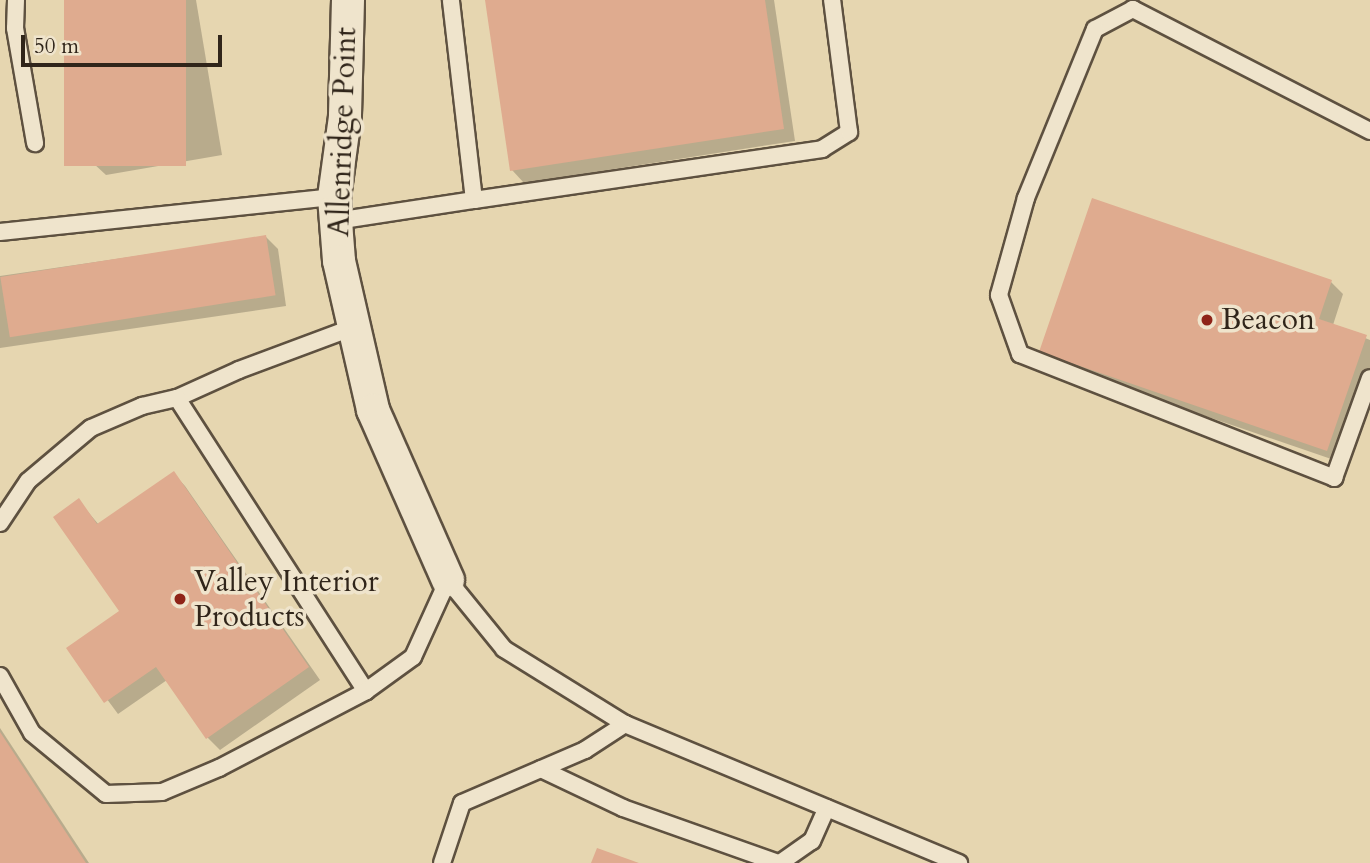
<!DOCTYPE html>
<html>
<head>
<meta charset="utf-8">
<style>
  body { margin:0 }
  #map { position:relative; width:1370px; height:863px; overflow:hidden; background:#e6d6b0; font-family:Cardo,serif }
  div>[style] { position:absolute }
  .shadow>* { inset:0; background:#0003 }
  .building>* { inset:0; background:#dfab8f; transform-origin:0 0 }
  .roads { filter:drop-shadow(2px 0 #5e5140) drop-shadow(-2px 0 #5e5140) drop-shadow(0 2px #5e5140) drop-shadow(0 -2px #5e5140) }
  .service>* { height:16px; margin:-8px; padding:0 8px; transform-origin:8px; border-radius:8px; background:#efe4cc }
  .minor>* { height:32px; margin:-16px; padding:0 16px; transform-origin:16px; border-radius:16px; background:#efe4cc }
  .dots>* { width:19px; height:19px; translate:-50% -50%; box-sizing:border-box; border:4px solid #efe4cc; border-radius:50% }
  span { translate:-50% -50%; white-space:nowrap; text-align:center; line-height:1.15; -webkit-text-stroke:7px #efe4cc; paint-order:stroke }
  .street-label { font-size:30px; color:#30251a }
  .poi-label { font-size:30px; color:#30251a }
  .left { translate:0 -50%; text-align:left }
  .scale { position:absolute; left:21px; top:35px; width:201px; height:32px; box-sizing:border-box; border:4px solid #30251a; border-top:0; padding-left:9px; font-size:21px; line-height:24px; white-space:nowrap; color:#30251a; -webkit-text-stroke:5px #efe4cc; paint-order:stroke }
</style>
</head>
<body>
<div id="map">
  <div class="shadow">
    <i style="clip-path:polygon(66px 0,196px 0,222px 155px,106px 175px,93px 163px)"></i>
    <i style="clip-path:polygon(487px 0,774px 0,795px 141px,524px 183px,512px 170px)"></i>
    <i style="clip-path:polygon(266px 237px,278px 249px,286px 306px,0 348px,0 276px)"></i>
    <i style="clip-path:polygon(1331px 282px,1343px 294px,1333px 325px,1370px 340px,1370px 373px,1340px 462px,1053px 364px,1041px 351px)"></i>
    <i style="clip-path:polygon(173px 473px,185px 486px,320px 680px,220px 750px,208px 738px,167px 680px,118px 714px,69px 648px,121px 612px,79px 501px,99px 525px)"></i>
    <i style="clip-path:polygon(0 728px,89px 863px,0 863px)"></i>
  </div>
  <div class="building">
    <i style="left:64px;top:0;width:122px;height:166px"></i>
    <i style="clip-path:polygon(485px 0,765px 0,784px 129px,510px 171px)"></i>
    <i style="clip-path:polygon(1092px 198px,1332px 280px,1319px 319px,1367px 335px,1327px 451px,1039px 352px)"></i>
    <i style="left:266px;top:235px;width:61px;height:269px;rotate:81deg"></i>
    <i style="clip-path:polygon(174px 471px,309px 667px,206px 739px,156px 667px,104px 703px,66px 648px,119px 611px,53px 517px,79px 498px,97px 524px)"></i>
    <i style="clip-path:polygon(0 732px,86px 863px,0 863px)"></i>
    <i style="clip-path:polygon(597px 848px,639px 863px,591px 863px)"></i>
  </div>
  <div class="roads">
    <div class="service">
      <i style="left:16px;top:0;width:28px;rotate:92deg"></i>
      <i style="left:15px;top:28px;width:117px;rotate:80.1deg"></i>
      <i style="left:1370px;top:131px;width:267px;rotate:-152.8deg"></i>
      <i style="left:1133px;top:9px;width:43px;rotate:152.2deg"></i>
      <i style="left:1095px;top:29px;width:183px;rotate:112.2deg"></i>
      <i style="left:1026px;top:198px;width:101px;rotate:105.6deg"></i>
      <i style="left:999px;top:295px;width:63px;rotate:70.4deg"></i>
      <i style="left:1020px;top:354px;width:338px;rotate:21.5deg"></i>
      <i style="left:1334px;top:478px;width:106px;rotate:-70.2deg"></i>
      <i style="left:474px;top:200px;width:352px;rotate:-8.3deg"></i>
      <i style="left:822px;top:149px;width:32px;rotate:-32deg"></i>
      <i style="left:849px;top:132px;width:133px;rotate:-97.3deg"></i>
      <i style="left:336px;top:221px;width:140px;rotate:-8.7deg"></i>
      <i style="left:474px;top:200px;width:201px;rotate:-96.6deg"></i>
      <i style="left:0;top:232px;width:336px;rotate:-6deg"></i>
      <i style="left:354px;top:327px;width:123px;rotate:159.5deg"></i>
      <i style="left:239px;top:370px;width:68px;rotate:155.7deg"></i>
      <i style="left:177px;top:398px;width:349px;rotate:57.2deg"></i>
      <i style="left:366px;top:691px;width:58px;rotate:-35.9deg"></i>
      <i style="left:413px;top:657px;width:85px;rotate:-65.6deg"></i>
      <i style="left:448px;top:580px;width:89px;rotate:50.9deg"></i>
      <i style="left:504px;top:649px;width:142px;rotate:31.8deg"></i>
      <i style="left:625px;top:724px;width:362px;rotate:22.6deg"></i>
      <i style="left:0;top:523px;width:50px;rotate:-56.3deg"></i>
      <i style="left:28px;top:481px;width:82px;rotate:-40.1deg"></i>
      <i style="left:91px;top:428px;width:56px;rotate:-23.3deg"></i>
      <i style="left:142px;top:406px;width:36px;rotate:-13deg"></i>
      <i style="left:0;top:676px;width:65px;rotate:60.7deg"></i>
      <i style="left:32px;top:733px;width:96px;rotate:39.5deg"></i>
      <i style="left:106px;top:794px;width:56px;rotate:-2deg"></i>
      <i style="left:162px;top:792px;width:62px;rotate:-22.8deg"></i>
      <i style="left:219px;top:768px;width:166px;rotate:-27.6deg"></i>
      <i style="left:541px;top:769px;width:91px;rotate:25.4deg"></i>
      <i style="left:623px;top:808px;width:164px;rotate:19.5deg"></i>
      <i style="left:442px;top:863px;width:63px;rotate:-71.6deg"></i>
      <i style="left:462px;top:803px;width:134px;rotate:-23.3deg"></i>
      <i style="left:585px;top:750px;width:48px;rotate:-33deg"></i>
      <i style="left:780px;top:863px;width:39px;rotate:-35deg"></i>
      <i style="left:812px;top:841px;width:36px;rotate:-66deg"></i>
    </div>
    <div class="minor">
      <i style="left:348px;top:0;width:117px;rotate:91.5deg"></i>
      <i style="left:345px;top:117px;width:81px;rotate:97.8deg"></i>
      <i style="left:334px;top:197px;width:64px;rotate:85.5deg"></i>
      <i style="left:339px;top:261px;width:153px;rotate:77.1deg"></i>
      <i style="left:373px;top:410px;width:186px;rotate:66.2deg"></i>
    </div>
  </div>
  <div class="dots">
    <i style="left:1207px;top:320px;background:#8f2418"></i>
    <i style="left:180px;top:599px;background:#8f2418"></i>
  </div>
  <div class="street-label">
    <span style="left:343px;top:132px;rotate:-88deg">Allenridge Point</span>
  </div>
  <div class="poi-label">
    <span class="left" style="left:1221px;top:320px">Beacon</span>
    <span class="left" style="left:194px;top:599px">Valley Interior<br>Products</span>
  </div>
  <div class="scale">50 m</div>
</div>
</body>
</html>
